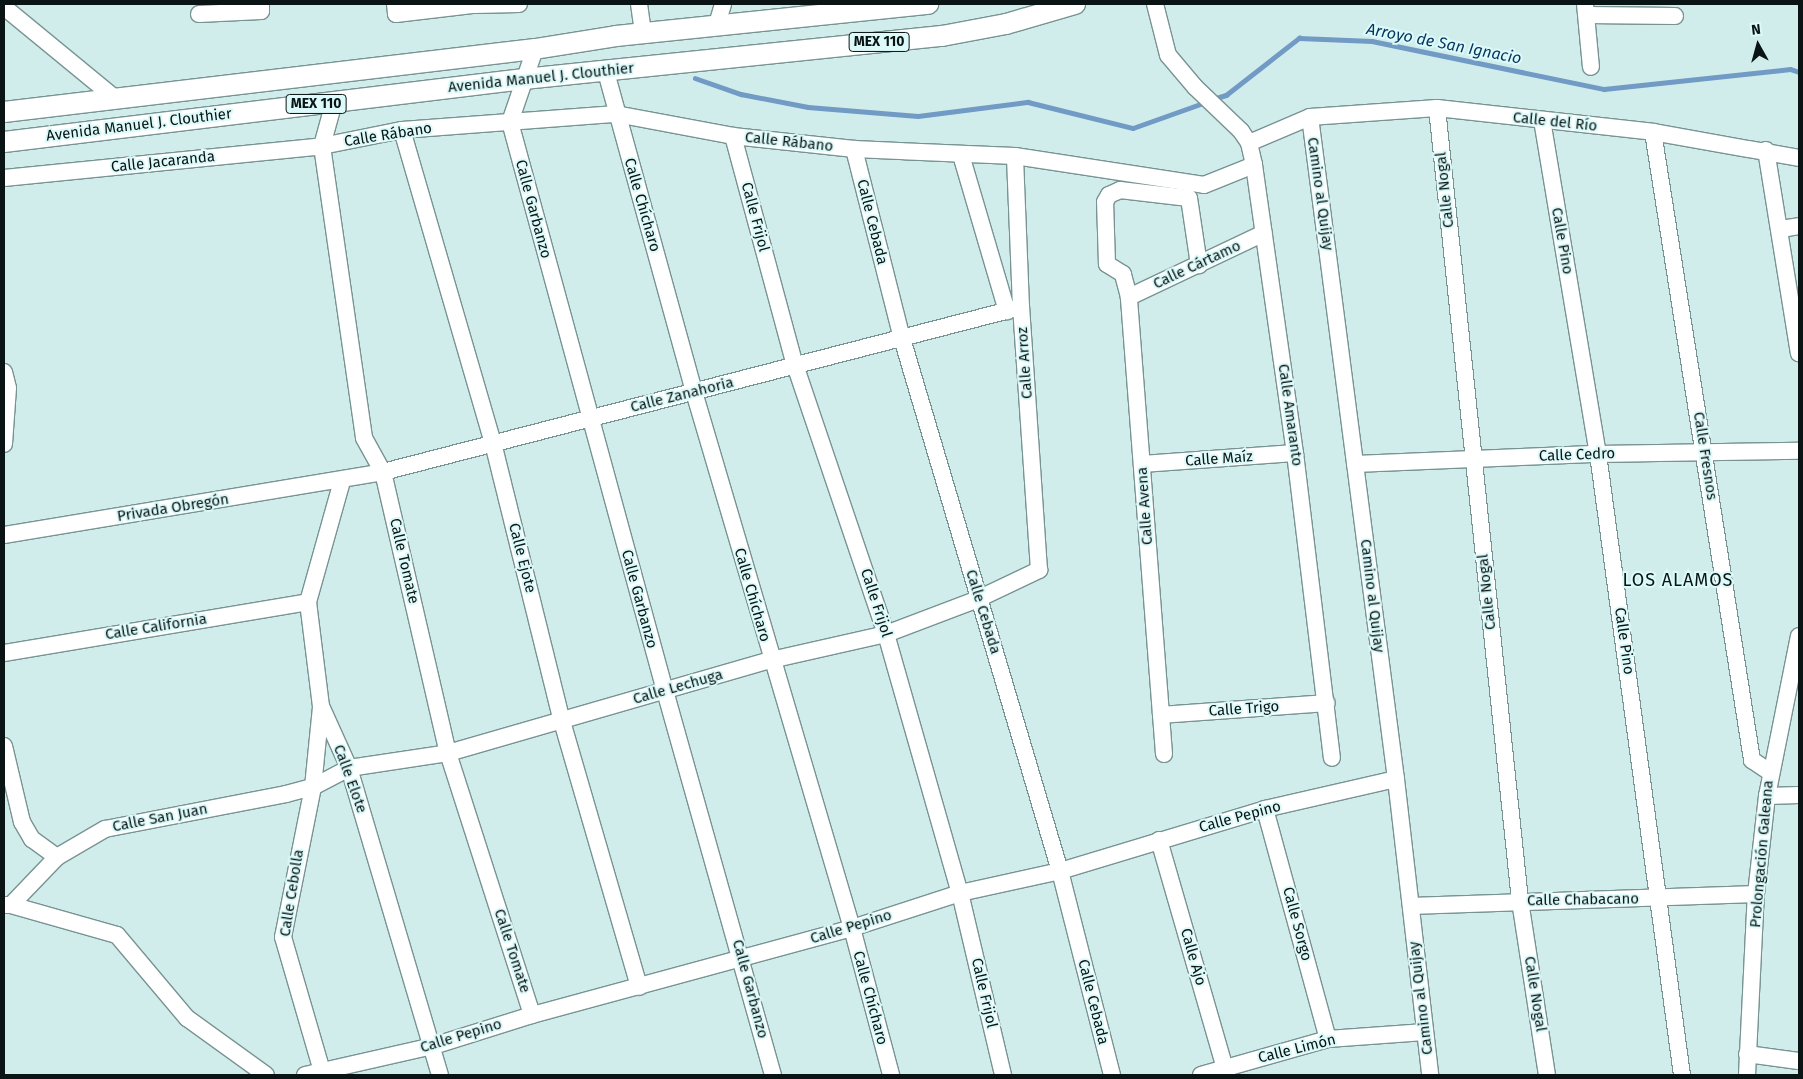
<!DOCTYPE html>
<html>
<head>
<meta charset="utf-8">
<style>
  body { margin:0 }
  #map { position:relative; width:1803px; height:1079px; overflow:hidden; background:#d0edec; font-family:"Fira Sans",sans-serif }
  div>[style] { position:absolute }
  .stream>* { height:4.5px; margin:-2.25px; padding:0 2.25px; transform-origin:2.25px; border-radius:2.25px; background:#719ac5 }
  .roads { filter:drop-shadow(1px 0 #789393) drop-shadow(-1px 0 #789393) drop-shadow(0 1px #789393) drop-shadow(0 -1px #789393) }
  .minor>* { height:16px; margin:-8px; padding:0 8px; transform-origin:8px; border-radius:8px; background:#fff }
  .major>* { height:20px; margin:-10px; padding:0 10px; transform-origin:10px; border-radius:10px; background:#fff }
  span { translate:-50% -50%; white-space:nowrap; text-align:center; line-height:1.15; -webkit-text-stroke:4px #ddfafa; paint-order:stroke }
  .shield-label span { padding:1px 4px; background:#ddfafa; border:1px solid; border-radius:4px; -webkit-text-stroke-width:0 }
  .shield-label { font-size:14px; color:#0a1414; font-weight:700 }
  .street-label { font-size:15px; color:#0a1414 }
  .water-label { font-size:16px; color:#05355e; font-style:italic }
  .quarter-label { font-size:18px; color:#0a1414; letter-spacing:1px }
  .frame { position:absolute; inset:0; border:5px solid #0a1414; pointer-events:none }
  .north { position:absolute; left:1733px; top:20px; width:50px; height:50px; -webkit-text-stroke:4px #ddfafa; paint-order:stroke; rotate:353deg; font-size:14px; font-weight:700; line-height:20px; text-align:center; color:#0a1414 }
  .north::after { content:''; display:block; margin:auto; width:18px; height:22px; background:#0a1414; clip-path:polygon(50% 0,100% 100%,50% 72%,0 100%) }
</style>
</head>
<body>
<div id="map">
  <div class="stream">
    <i style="left:695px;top:78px;width:49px;rotate:19.2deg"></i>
    <i style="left:741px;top:94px;width:68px;rotate:11deg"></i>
    <i style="left:808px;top:107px;width:110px;rotate:4.7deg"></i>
    <i style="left:918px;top:116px;width:111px;rotate:-7.3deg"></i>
    <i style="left:1028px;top:102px;width:108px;rotate:13.9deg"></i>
    <i style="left:1133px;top:128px;width:77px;rotate:-19.6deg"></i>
    <i style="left:1213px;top:99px;width:14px;rotate:-17deg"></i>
    <i style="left:1226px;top:95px;width:93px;rotate:-38deg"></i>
    <i style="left:1299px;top:38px;width:73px;rotate:2.4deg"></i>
    <i style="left:1372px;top:41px;width:237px;rotate:11.7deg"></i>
    <i style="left:1604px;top:89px;width:187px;rotate:-6.1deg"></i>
    <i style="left:1790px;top:69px;width:9px;rotate:18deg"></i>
  </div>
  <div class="roads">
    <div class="minor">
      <i style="left:395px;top:4px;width:10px;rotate:84deg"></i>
      <i style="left:396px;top:14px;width:79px;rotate:-6.6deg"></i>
      <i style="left:474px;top:5px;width:45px;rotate:-1.3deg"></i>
      <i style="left:639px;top:4px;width:29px;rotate:82deg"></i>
      <i style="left:1155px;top:4px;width:53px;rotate:75.7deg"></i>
      <i style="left:1168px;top:55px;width:42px;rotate:49.8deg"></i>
      <i style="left:1195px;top:87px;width:64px;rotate:43.7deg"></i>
      <i style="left:1241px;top:131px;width:14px;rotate:56deg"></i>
      <i style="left:1249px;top:143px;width:23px;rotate:77deg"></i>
      <i style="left:1254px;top:165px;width:291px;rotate:81.9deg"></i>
      <i style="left:1295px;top:453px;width:307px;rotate:83.1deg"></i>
      <i style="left:1585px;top:4px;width:63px;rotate:84.6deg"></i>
      <i style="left:4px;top:7px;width:145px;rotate:39.4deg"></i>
      <i style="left:199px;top:14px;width:62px;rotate:-2.8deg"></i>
      <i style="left:261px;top:11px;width:7px;rotate:-90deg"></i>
      <i style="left:1587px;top:15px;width:88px;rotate:0.7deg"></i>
      <i style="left:717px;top:24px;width:21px;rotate:-73deg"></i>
      <i style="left:535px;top:49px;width:77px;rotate:108.9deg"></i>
      <i style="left:510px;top:122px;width:590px;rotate:74.76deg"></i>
      <i style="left:665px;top:691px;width:399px;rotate:74.3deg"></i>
      <i style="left:606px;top:72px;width:332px;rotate:74.6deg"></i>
      <i style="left:694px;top:392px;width:559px;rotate:73.58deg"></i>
      <i style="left:852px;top:928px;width:152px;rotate:75.1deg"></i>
      <i style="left:334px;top:102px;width:46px;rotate:105.3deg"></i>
      <i style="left:322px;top:146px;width:295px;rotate:81.8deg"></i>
      <i style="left:364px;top:438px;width:39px;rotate:61deg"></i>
      <i style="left:383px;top:472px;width:288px;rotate:77deg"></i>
      <i style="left:448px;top:753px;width:275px;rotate:72.2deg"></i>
      <i style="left:1437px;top:108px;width:797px;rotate:84.02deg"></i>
      <i style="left:1520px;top:901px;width:176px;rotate:81.2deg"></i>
      <i style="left:1310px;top:117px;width:668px;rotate:82.6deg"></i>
      <i style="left:1396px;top:779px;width:298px;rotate:83.4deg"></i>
      <i style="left:1542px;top:120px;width:339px;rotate:80.5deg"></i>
      <i style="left:1598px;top:454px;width:627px;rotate:82.3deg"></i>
      <i style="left:402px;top:130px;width:326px;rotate:73.8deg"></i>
      <i style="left:493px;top:443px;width:283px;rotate:76.1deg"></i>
      <i style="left:561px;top:718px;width:280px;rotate:73.8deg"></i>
      <i style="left:1653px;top:132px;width:636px;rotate:81.04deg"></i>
      <i style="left:1752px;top:760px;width:22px;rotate:34deg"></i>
      <i style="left:733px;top:136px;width:237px;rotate:74.9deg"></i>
      <i style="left:795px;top:365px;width:284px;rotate:71.3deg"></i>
      <i style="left:886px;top:634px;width:269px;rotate:74.1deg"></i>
      <i style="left:960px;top:893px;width:187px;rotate:76.7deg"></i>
      <i style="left:1249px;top:143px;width:66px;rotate:-23.1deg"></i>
      <i style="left:1310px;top:117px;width:127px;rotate:-4.1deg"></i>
      <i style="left:1437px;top:108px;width:217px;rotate:6.3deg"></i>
      <i style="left:1653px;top:132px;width:148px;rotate:10.1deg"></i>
      <i style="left:854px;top:149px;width:192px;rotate:75.8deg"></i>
      <i style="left:901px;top:335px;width:559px;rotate:73.48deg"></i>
      <i style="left:1060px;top:871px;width:211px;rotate:75.7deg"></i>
      <i style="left:1766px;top:150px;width:206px;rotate:80.8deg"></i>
      <i style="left:961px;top:155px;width:163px;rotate:73.6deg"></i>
      <i style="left:4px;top:178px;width:320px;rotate:-5.7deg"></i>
      <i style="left:322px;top:146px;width:82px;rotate:-11.3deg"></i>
      <i style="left:402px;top:130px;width:215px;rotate:-4.3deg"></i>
      <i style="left:616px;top:114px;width:119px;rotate:10.6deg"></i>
      <i style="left:733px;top:136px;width:122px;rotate:6.1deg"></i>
      <i style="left:854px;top:149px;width:161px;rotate:2.5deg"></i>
      <i style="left:1015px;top:156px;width:191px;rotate:8.7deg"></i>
      <i style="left:1204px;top:185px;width:54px;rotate:-21.8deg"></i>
      <i style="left:1781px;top:229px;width:18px;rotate:-9deg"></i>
      <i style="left:1129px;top:297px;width:149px;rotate:-25.4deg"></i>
      <i style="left:4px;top:372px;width:16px;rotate:76deg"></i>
      <i style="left:8px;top:388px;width:56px;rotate:94.1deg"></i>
      <i style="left:1142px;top:464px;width:153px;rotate:-4.1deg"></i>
      <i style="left:1355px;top:464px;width:243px;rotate:-2.4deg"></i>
      <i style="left:1598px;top:454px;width:201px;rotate:-0.9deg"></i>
      <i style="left:342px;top:481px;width:126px;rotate:105.7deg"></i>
      <i style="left:308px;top:602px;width:105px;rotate:82.9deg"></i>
      <i style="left:321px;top:706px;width:68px;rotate:65.7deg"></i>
      <i style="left:349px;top:768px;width:320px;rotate:73.5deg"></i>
      <i style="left:4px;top:535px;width:384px;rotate:-9.4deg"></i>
      <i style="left:383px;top:472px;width:659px;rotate:-14.5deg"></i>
      <i style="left:4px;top:653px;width:308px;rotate:-9.5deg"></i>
      <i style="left:321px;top:707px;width:80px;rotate:95.7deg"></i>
      <i style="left:313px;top:787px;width:153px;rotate:101.3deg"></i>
      <i style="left:283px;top:937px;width:144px;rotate:73.8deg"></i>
      <i style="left:1161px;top:715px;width:166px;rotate:-4.1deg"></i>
      <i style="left:4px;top:746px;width:78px;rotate:76.7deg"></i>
      <i style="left:22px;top:822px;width:20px;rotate:60deg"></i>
      <i style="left:32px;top:839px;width:31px;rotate:36deg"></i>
      <i style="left:1164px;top:754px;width:458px;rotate:-94.4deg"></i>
      <i style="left:1129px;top:297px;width:24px;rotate:-105deg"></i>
      <i style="left:1123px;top:274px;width:19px;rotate:-148deg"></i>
      <i style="left:1107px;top:264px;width:62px;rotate:-91.8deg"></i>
      <i style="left:1105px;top:202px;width:8px;rotate:-60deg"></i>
      <i style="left:1109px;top:195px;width:12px;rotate:-24deg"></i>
      <i style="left:1120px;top:190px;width:69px;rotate:6.6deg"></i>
      <i style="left:1189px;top:198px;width:68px;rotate:81.5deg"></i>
      <i style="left:1767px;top:796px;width:32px;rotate:-2deg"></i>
      <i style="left:1265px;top:809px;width:238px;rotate:74.7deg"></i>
      <i style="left:1159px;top:840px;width:245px;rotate:73.9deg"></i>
      <i style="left:4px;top:905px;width:7px"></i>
      <i style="left:11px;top:905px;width:66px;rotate:-46.2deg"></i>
      <i style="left:57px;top:857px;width:56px;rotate:-30.3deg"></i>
      <i style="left:105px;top:829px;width:184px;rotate:-10.9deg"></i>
      <i style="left:286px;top:794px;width:28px;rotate:-15deg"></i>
      <i style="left:313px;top:787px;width:41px;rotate:-27.8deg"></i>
      <i style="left:349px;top:768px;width:100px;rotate:-8.6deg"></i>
      <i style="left:448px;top:753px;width:336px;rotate:-16.1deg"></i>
      <i style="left:771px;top:660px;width:118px;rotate:-12.7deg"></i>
      <i style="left:886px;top:634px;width:98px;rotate:-20.8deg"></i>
      <i style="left:978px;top:599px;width:68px;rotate:-25.4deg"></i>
      <i style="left:1039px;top:570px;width:264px;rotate:-93.9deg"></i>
      <i style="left:1021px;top:307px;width:151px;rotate:-92.3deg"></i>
      <i style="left:11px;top:905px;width:110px;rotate:15.8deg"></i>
      <i style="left:117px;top:935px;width:109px;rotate:49.9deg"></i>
      <i style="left:187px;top:1018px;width:97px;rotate:35.8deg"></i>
      <i style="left:1411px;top:906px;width:345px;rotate:-2deg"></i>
      <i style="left:1747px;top:1054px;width:52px;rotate:7.7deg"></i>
      <i style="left:305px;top:1075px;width:131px;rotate:-12.8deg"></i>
      <i style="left:433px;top:1046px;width:104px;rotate:-17.4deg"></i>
      <i style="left:532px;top:1015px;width:332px;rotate:-15.2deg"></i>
      <i style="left:852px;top:928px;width:114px;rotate:-18deg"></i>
      <i style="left:960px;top:893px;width:102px;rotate:-12.4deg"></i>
      <i style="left:1060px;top:871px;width:214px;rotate:-16.8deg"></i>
      <i style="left:1265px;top:809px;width:134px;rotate:-12.9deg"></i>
      <i style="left:1201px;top:1075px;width:132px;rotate:-15.8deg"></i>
      <i style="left:1328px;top:1039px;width:97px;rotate:-4.1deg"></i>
      <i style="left:1747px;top:1075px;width:181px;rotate:-87.2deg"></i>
      <i style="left:1756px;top:894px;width:99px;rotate:-83.6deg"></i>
      <i style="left:1767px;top:796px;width:163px;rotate:-78.7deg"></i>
    </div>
    <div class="major">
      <i style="left:4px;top:112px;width:535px;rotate:-6.77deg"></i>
      <i style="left:535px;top:49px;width:82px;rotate:-9.1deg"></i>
      <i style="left:616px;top:36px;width:314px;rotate:-5.9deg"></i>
      <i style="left:4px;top:142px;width:524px;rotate:-6.91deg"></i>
      <i style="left:524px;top:79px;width:420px;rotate:-5.9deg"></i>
      <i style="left:942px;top:36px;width:65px;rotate:-10.6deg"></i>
      <i style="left:1006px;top:24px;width:72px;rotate:-16.2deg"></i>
    </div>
  </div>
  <div class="shield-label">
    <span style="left:879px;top:42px">MEX 110</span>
    <span style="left:316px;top:104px">MEX 110</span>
  </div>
  <div class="street-label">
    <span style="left:541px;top:78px;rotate:-6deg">Avenida Manuel J. Clouthier</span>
    <span style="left:1555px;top:122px;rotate:6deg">Calle del Río</span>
    <span style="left:139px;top:125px;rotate:-7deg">Avenida Manuel J. Clouthier</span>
    <span style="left:388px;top:135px;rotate:-9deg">Calle Rábano</span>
    <span style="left:789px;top:142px;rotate:6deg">Calle Rábano</span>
    <span style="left:163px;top:162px;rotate:-6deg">Calle Jacaranda</span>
    <span style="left:1445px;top:190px;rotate:-96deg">Calle Nogal</span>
    <span style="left:1320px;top:194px;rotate:82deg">Camino al Quijay</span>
    <span style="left:642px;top:205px;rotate:74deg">Calle Chícharo</span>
    <span style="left:533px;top:209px;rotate:75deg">Calle Garbanzo</span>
    <span style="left:755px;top:217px;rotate:75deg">Calle Frijol</span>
    <span style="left:872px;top:222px;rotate:76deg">Calle Cebada</span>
    <span style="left:1562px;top:241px;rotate:80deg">Calle Pino</span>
    <span style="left:1197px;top:265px;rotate:-25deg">Calle Cártamo</span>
    <span style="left:1025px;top:363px;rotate:-94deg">Calle Arroz</span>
    <span style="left:682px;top:395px;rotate:-14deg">Calle Zanahoria</span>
    <span style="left:1290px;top:415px;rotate:82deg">Calle Amaranto</span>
    <span style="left:1577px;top:455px;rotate:-2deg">Calle Cedro</span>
    <span style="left:1705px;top:456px;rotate:81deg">Calle Fresnos</span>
    <span style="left:1219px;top:459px;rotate:-4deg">Calle Maíz</span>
    <span style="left:1145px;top:506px;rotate:-94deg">Calle Avena</span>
    <span style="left:173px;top:508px;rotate:-9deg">Privada Obregón</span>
    <span style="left:522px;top:558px;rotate:76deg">Calle Ejote</span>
    <span style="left:404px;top:561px;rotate:77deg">Calle Tomate</span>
    <span style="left:1487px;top:592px;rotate:-96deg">Calle Nogal</span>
    <span style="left:752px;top:595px;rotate:74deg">Calle Chícharo</span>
    <span style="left:1372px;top:596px;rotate:83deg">Camino al Quijay</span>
    <span style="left:639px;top:599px;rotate:75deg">Calle Garbanzo</span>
    <span style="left:876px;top:603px;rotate:72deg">Calle Frijol</span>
    <span style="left:983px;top:612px;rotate:73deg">Calle Cebada</span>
    <span style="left:156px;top:627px;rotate:-9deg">Calle California</span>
    <span style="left:1624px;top:641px;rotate:82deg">Calle Pino</span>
    <span style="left:678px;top:687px;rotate:-16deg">Calle Lechuga</span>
    <span style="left:1244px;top:709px;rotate:-4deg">Calle Trigo</span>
    <span style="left:350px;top:779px;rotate:70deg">Calle Elote</span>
    <span style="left:1240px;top:817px;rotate:-15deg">Calle Pepino</span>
    <span style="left:160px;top:818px;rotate:-11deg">Calle San Juan</span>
    <span style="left:1762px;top:854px;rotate:-85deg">Prolongación Galeana</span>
    <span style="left:292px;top:893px;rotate:-81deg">Calle Cebolla</span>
    <span style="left:1583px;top:900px;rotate:-1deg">Calle Chabacano</span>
    <span style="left:1297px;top:924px;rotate:75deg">Calle Sorgo</span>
    <span style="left:851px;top:927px;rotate:-17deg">Calle Pepino</span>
    <span style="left:512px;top:951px;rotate:72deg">Calle Tomate</span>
    <span style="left:1193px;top:957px;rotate:74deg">Calle Ajo</span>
    <span style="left:750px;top:989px;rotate:75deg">Calle Garbanzo</span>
    <span style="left:984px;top:993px;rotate:77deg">Calle Frijol</span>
    <span style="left:1535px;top:994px;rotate:81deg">Calle Nogal</span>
    <span style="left:870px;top:998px;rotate:75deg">Calle Chícharo</span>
    <span style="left:1421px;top:998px;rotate:-97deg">Camino al Quijay</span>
    <span style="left:1093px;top:1002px;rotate:76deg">Calle Cebada</span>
    <span style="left:461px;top:1036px;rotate:-17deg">Calle Pepino</span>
    <span style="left:1297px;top:1049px;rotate:-14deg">Calle Limón</span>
  </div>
  <div class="water-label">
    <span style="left:1444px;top:44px;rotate:11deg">Arroyo de San Ignacio</span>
  </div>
  <div class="quarter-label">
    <span style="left:1678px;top:580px">LOS ALAMOS</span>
  </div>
  <div class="frame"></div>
  <div class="north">N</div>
</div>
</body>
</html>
